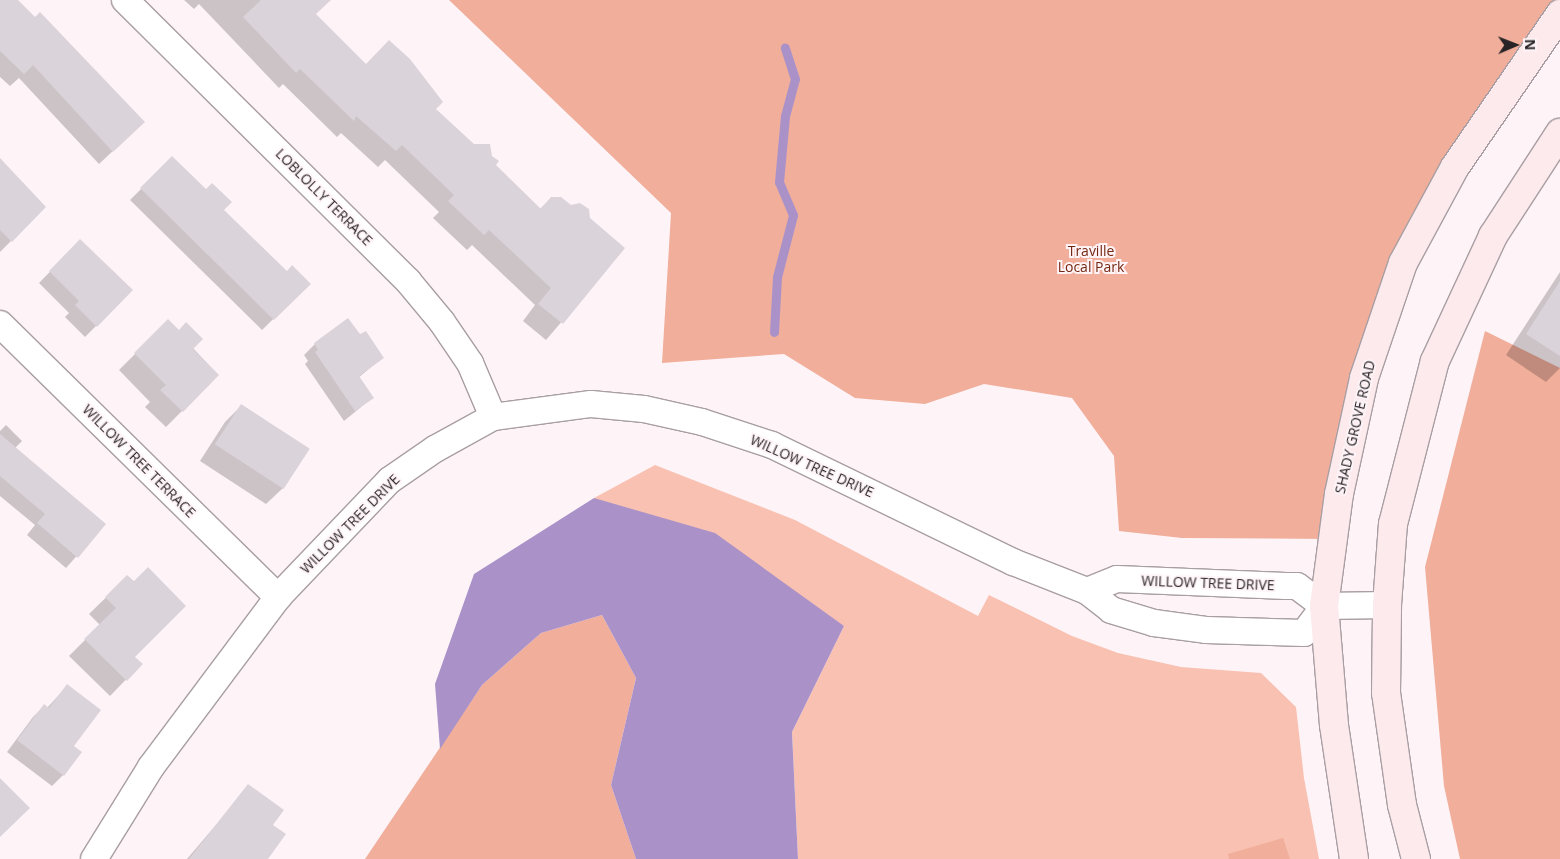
<!DOCTYPE html>
<html>
<head>
<meta charset="utf-8">
<style>
  body { margin:0 }
  #map { position:relative; width:1560px; height:859px; overflow:hidden; background:#fef4f8; font-family:"Open Sans",sans-serif }
  div>[style] { position:absolute }
  .green>* { inset:0; background:#f9c1b1 }
  .forest>* { inset:0; background:#f0ae9b }
  .water>* { inset:0; background:#aa92c9 }
  .shadow>* { inset:0; background:#0003 }
  .stream>* { height:9px; margin:-4.5px; padding:0 4.5px; transform-origin:4.5px; border-radius:4.5px; background:#aa92c9 }
  .building>* { inset:0; background:#dbd3da; transform-origin:0 0 }
  .roads { filter:drop-shadow(1px 0 #a89ea3) drop-shadow(-1px 0 #a89ea3) drop-shadow(0 1px #a89ea3) drop-shadow(0 -1px #a89ea3) }
  .minor>* { height:26px; margin:-13px; padding:0 13px; transform-origin:13px; border-radius:13px; background:#fff }
  .secondary>* { height:28px; margin:-14px; padding:0 14px; transform-origin:14px; border-radius:14px; background:#fceaec }
  span { translate:-50% -50%; white-space:nowrap; text-align:center; line-height:1.15; -webkit-text-stroke:4px #fef4f8; paint-order:stroke }
  .street-label { font-size:14px; color:#282426 }
  .park-label { font-size:14px; color:#742711 }
  .north { position:absolute; left:1490px; top:20px; width:50px; height:50px; -webkit-text-stroke:4px #fef4f8; paint-order:stroke; rotate:89deg; font-size:14px; font-weight:700; line-height:20px; text-align:center; color:#282426 }
  .north::after { content:''; display:block; margin:auto; width:18px; height:22px; background:#282426; clip-path:polygon(50% 0,100% 100%,50% 72%,0 100%) }
</style>
</head>
<body>
<div id="map">
  <div class="green">
    <i style="clip-path:polygon(655px 465px,795px 520px,978px 616px,989px 595px,1072px 636px,1118px 653px,1181px 667px,1261px 673px,1296px 707px,1304px 778px,1319px 859px,798px 859px,792px 732px,844px 626px,594px 498px)"></i>
  </div>
  <div class="forest">
    <i style="clip-path:polygon(449px 0,1560px 0,1560px 14px,1403px 263px,1331px 539px,1182px 538px,1119px 531px,1114px 456px,1072px 398px,984px 384px,925px 404px,855px 398px,784px 354px,662px 363px,671px 213px)"></i>
    <i style="clip-path:polygon(1485px 331px,1560px 368px,1560px 859px,1460px 859px,1444px 786px,1425px 567px)"></i>
    <i style="clip-path:polygon(602px 615px,636px 678px,611px 785px,636px 859px,365px 859px,482px 685px,541px 633px)"></i>
    <i style="clip-path:polygon(1283px 838px,1290px 859px,1229px 859px,1228px 854px)"></i>
  </div>
  <div class="water">
    <i style="clip-path:polygon(594px 498px,715px 533px,844px 626px,792px 732px,798px 859px,636px 859px,611px 785px,636px 678px,602px 615px,541px 633px,482px 685px,440px 749px,435px 684px,474px 574px)"></i>
  </div>
  <div class="shadow">
    <i style="clip-path:polygon(0 0,16px 0,130px 135px,99px 164px,19px 78px,10px 86px,0 77px)"></i>
    <i style="clip-path:polygon(184px 0,314px 0,315px 14px,365px 66px,435px 109px,474px 145px,491px 156px,494px 165px,540px 209px,551px 198px,589px 219px,624px 249px,546px 340px,523px 321px,535px 305px,472px 245px,467px 250px,433px 218px,439px 212px,385px 160px,378px 167px,341px 133px,337px 137px,283px 84px,279px 88px,199px 4px,194px 9px)"></i>
    <i style="clip-path:polygon(172px 158px,286px 273px,309px 284px,262px 330px,130px 200px)"></i>
    <i style="clip-path:polygon(0 166px,11px 241px,0 252px)"></i>
    <i style="clip-path:polygon(80px 241px,132px 290px,85px 337px,65px 317px,69px 313px,39px 283px)"></i>
    <i style="clip-path:polygon(1560px 272px,1560px 368px,1546px 382px,1506px 355px)"></i>
    <i style="clip-path:polygon(168px 321px,218px 375px,166px 427px,145px 407px,150px 402px,119px 370px)"></i>
    <i style="clip-path:polygon(359px 335px,382px 358px,358px 378px,372px 398px,344px 421px,305px 364px,308px 361px,304px 355px,315px 344px)"></i>
    <i style="clip-path:polygon(241px 406px,308px 448px,283px 488px,266px 504px,200px 461px,225px 422px)"></i>
    <i style="clip-path:polygon(6px 425px,22px 441px,15px 448px,105px 524px,66px 568px,27px 535px,35px 525px,0 496px,0 431px)"></i>
    <i style="clip-path:polygon(127px 577px,134px 582px,134px 657px,141px 664px,110px 696px,69px 656px,100px 625px,89px 614px)"></i>
    <i style="clip-path:polygon(67px 686px,72px 747px,63px 775px,52px 786px,7px 752px,33px 717px,44px 706px,47px 708px)"></i>
    <i style="clip-path:polygon(249px 786px,271px 825px,267px 859px,187px 859px)"></i>
  </div>
  <div class="stream">
    <i style="left:774px;top:332px;width:55px;rotate:-86.9deg"></i>
    <i style="left:777px;top:277px;width:64px;rotate:-75.5deg"></i>
    <i style="left:793px;top:215px;width:36px;rotate:-113deg"></i>
    <i style="left:779px;top:182px;width:66px;rotate:-84.8deg"></i>
    <i style="left:785px;top:116px;width:38px;rotate:-75deg"></i>
    <i style="left:795px;top:79px;width:33px;rotate:-108deg"></i>
  </div>
  <div class="building">
    <i style="clip-path:polygon(0 0,18px 0,35px 17px,40px 12px,145px 122px,113px 152px,33px 65px,24px 74px,0 51px)"></i>
    <i style="clip-path:polygon(261px 0,331px 0,316px 14px,366px 64px,389px 40px,410px 59px,443px 102px,436px 109px,474px 144px,490px 144px,492px 156px,499px 161px,496px 165px,541px 209px,551px 197px,561px 197px,571px 205px,580px 203px,589px 209px,590px 218px,625px 248px,563px 324px,538px 304px,551px 288px,489px 230px,484px 235px,448px 201px,454px 195px,402px 145px,396px 151px,356px 116px,354px 121px,300px 69px,296px 73px,243px 17px)"></i>
    <i style="clip-path:polygon(172px 156px,206px 189px,212px 183px,232px 202px,224px 210px,287px 271px,292px 265px,311px 284px,274px 320px,140px 188px)"></i>
    <i style="clip-path:polygon(0 158px,46px 207px,12px 242px,0 230px)"></i>
    <i style="clip-path:polygon(80px 239px,133px 290px,97px 327px,75px 305px,79px 301px,49px 271px)"></i>
    <i style="clip-path:polygon(1560px 281px,1560px 356px,1526px 334px)"></i>
    <i style="clip-path:polygon(348px 318px,360px 334px,366px 331px,384px 358px,359px 376px,374px 398px,355px 411px,315px 352px,318px 350px,314px 343px)"></i>
    <i style="clip-path:polygon(168px 319px,179px 330px,186px 322px,203px 339px,193px 349px,219px 375px,183px 412px,160px 390px,166px 385px,134px 353px)"></i>
    <i style="left:241px;top:404px;width:82px;height:48px;rotate:33deg"></i>
    <i style="clip-path:polygon(0 434px,106px 524px,78px 558px,37px 523px,45px 514px,0 476px)"></i>
    <i style="clip-path:polygon(148px 567px,186px 606px,135px 657px,143px 664px,127px 681px,84px 639px,116px 608px,105px 597px,127px 575px,134px 581px)"></i>
    <i style="clip-path:polygon(67px 684px,101px 710px,74px 746px,82px 752px,64px 776px,17px 740px,44px 704px,49px 708px)"></i>
    <i style="clip-path:polygon(0 778px,30px 808px,0 837px)"></i>
    <i style="clip-path:polygon(248px 784px,284px 810px,273px 825px,286px 834px,268px 859px,189px 859px)"></i>
  </div>
  <div class="roads">
    <div class="minor">
      <i style="left:125px;top:0;width:399px;rotate:44.8deg"></i>
      <i style="left:408px;top:281px;width:53px;rotate:50.3deg"></i>
      <i style="left:442px;top:322px;width:50px;rotate:55.7deg"></i>
      <i style="left:470px;top:363px;width:59px;rotate:66.9deg"></i>
      <i style="left:0;top:324px;width:390px;rotate:44.5deg"></i>
      <i style="left:1087px;top:591px;width:32px;rotate:-22deg"></i>
      <i style="left:1117px;top:579px;width:169px;rotate:2.4deg"></i>
      <i style="left:1286px;top:586px;width:11px"></i>
      <i style="left:1297px;top:586px;width:34px;rotate:37deg"></i>
      <i style="left:1324px;top:606px;width:63px;rotate:-0.9deg"></i>
      <i style="left:94px;top:859px;width:108px;rotate:-58.2deg"></i>
      <i style="left:151px;top:767px;width:212px;rotate:-53.2deg"></i>
      <i style="left:278px;top:597px;width:162px;rotate:-46.3deg"></i>
      <i style="left:390px;top:480px;width:55px;rotate:-34.6deg"></i>
      <i style="left:435px;top:449px;width:66px;rotate:-28.9deg"></i>
      <i style="left:493px;top:417px;width:99px;rotate:-7.6deg"></i>
      <i style="left:591px;top:404px;width:53px;rotate:5.4deg"></i>
      <i style="left:644px;top:409px;width:59px;rotate:12.6deg"></i>
      <i style="left:702px;top:422px;width:74px;rotate:18.2deg"></i>
      <i style="left:772px;top:445px;width:268px;rotate:25.9deg"></i>
      <i style="left:1013px;top:562px;width:79px;rotate:21.4deg"></i>
      <i style="left:1087px;top:591px;width:31px;rotate:38deg"></i>
      <i style="left:1111px;top:610px;width:45px;rotate:16.8deg"></i>
      <i style="left:1154px;top:623px;width:52px;rotate:7.7deg"></i>
      <i style="left:1206px;top:630px;width:98px;rotate:1.8deg"></i>
      <i style="left:1304px;top:633px;width:34px;rotate:-53deg"></i>
    </div>
    <div class="secondary">
      <i style="left:1354px;top:859px;width:135px;rotate:-98.5deg"></i>
      <i style="left:1334px;top:725px;width:119px;rotate:-94.8deg"></i>
      <i style="left:1324px;top:606px;width:113px;rotate:-82.4deg"></i>
      <i style="left:1339px;top:494px;width:119px;rotate:-77.8deg"></i>
      <i style="left:1364px;top:378px;width:121px;rotate:-71.3deg"></i>
      <i style="left:1403px;top:263px;width:109px;rotate:-61.6deg"></i>
      <i style="left:1455px;top:167px;width:186px;rotate:-55.5deg"></i>
      <i style="left:1416px;top:859px;width:56px;rotate:-104.5deg"></i>
      <i style="left:1402px;top:805px;width:113px;rotate:-98.1deg"></i>
      <i style="left:1386px;top:693px;width:88px;rotate:-89.3deg"></i>
      <i style="left:1387px;top:605px;width:81px;rotate:-85.8deg"></i>
      <i style="left:1393px;top:524px;width:168px;rotate:-75.6deg"></i>
      <i style="left:1435px;top:361px;width:138px;rotate:-65.1deg"></i>
      <i style="left:1493px;top:236px;width:123px;rotate:-57deg"></i>
    </div>
  </div>
  <div class="street-label">
    <span style="left:324px;top:197px;rotate:45deg">LOBLOLLY TERRACE</span>
    <span style="left:1355px;top:427px;rotate:-77deg">SHADY GROVE ROAD</span>
    <span style="left:139px;top:461px;rotate:45deg">WILLOW TREE TERRACE</span>
    <span style="left:812px;top:466px;rotate:24deg">WILLOW TREE DRIVE</span>
    <span style="left:350px;top:524px;rotate:-45deg">WILLOW TREE DRIVE</span>
    <span style="left:1208px;top:583px;rotate:2deg">WILLOW TREE DRIVE</span>
  </div>
  <div class="park-label">
    <span style="left:1091px;top:259px">Traville<br>Local Park</span>
  </div>
  <div class="north">N</div>
</div>
</body>
</html>
